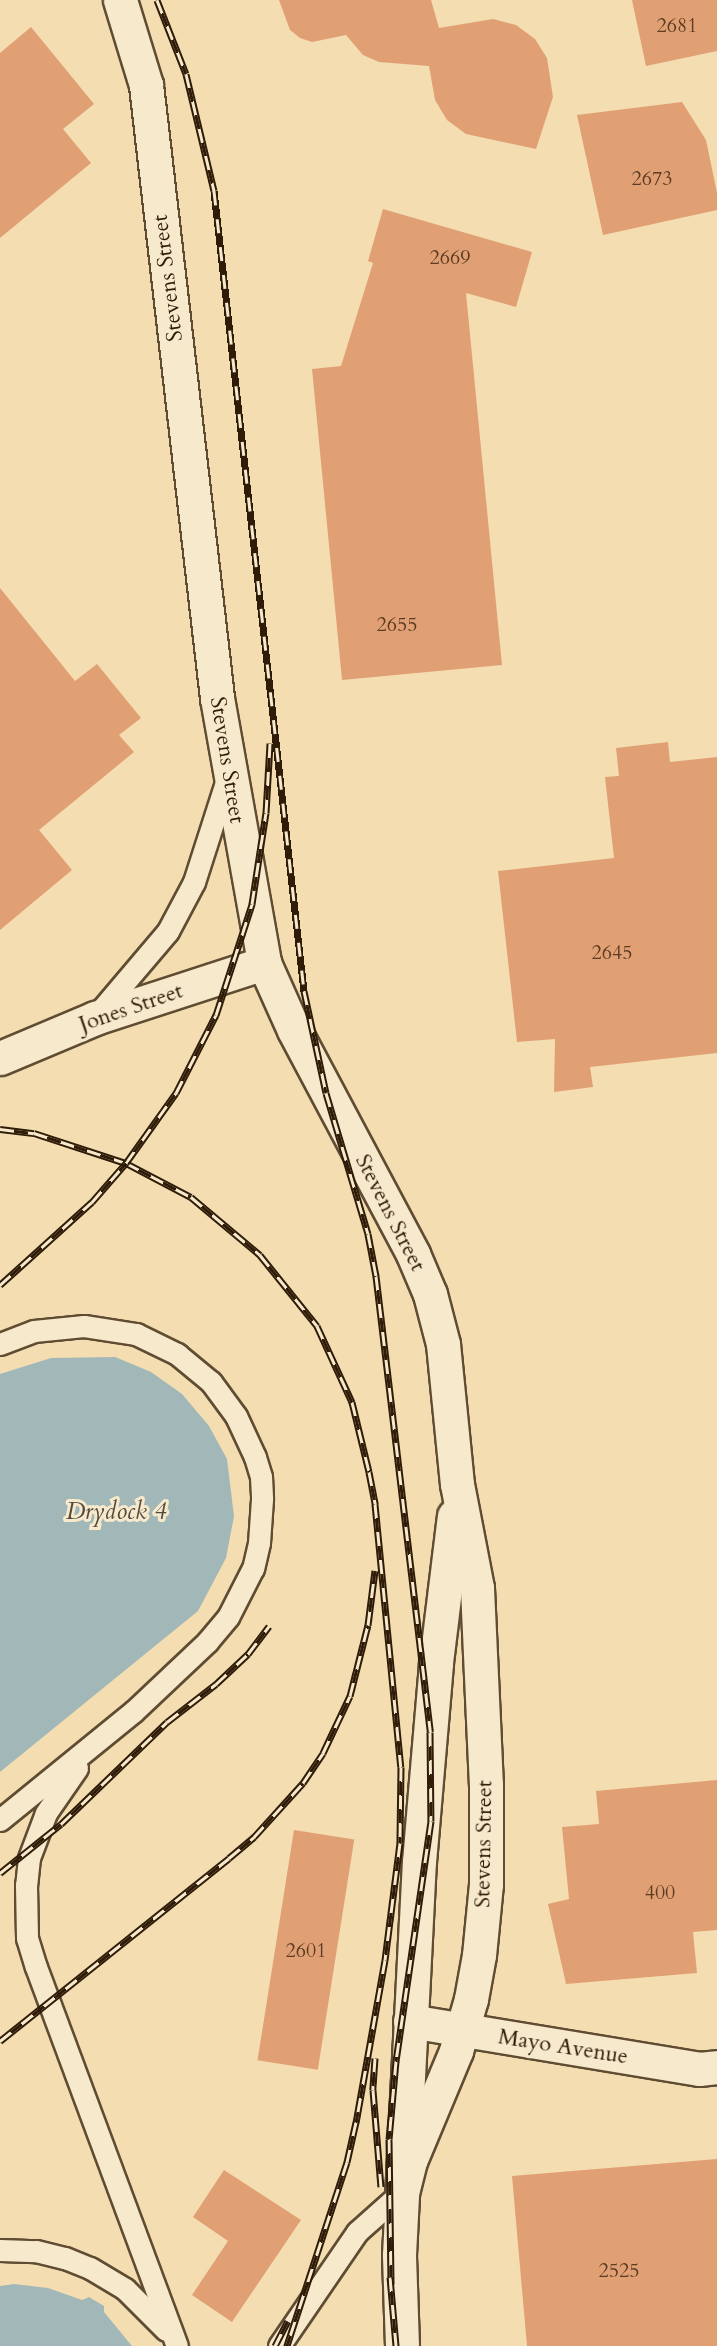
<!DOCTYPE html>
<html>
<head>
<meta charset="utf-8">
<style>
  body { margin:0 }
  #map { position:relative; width:717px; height:2346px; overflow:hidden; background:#f3ddb1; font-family:Cardo,serif }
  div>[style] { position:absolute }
  .water>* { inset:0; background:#a2b8b8 }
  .building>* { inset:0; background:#e1a074; transform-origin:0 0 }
  .roads { filter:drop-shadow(2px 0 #5f4c32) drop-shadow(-2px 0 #5f4c32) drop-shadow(0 2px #5f4c32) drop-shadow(0 -2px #5f4c32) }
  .service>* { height:21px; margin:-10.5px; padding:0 10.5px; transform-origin:10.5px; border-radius:10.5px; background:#f7e9cc }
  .minor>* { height:33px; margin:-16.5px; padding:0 16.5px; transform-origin:16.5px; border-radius:16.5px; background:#f7e9cc }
  .rail>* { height:7px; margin-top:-3.5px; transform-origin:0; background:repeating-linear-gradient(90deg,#f7e9cc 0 14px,#2e1b08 0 28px); box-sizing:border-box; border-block:2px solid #2e1b08 }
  span { translate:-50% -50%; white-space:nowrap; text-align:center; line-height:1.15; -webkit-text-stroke:6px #f7e9cc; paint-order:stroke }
  .number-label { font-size:20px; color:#5b3c23 }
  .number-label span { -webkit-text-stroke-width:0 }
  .street-label { font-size:22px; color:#2e1b08 }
  .water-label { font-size:24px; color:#514a3d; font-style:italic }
</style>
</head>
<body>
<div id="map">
  <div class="water">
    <i style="clip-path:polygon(115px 1357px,151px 1372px,182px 1394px,209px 1426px,227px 1459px,234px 1516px,226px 1558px,198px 1611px,0 1772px,0 1374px,51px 1358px)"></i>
    <i style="clip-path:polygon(14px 2284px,48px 2288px,82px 2300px,89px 2297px,104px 2306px,104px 2312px,132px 2346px,0 2346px,0 2286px)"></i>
  </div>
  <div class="building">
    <i style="clip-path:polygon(279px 0,431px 0,439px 28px,493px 19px,516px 25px,535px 39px,547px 58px,553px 97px,536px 149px,466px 134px,447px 120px,435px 100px,429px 66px,379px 62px,363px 55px,346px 35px,312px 42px,300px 38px,290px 30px)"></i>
    <i style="clip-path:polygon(632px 0,717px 0,717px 51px,646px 66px)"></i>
    <i style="clip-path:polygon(31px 27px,94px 104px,63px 129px,91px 163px,0 238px,0 53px)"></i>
    <i style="clip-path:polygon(682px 102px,706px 140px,717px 193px,717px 210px,603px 235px,577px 115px)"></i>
    <i style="clip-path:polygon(383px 209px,532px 252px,516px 307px,466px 293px,502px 665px,342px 680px,312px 369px,341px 366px,373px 263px,368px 261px)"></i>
    <i style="clip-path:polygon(0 588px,75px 681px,97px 664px,141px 718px,119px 735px,134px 752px,39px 830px,72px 870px,0 930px)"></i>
    <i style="clip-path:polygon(668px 742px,670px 762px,717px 757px,717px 1053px,590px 1067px,593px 1087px,554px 1092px,555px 1039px,517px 1042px,498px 871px,614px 858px,605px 777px,619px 776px,616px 748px)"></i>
    <i style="clip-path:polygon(717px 1780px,717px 1930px,693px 1932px,697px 1973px,566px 1984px,548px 1904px,569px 1899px,562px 1827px,599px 1824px,596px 1791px)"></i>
    <i style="left:294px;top:1830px;width:61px;height:233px;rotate:9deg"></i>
    <i style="clip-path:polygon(717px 2159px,717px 2346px,527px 2346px,512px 2176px)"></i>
    <i style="clip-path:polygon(224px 2170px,301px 2220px,232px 2322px,192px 2295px,228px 2241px,193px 2217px)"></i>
  </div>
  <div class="roads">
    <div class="service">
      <i style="left:96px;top:1016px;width:111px;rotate:-49.7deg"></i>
      <i style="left:168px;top:931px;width:55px;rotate:-62deg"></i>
      <i style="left:194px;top:882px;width:111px;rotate:-72.2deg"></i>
      <i style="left:0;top:1344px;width:36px;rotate:-21deg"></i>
      <i style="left:34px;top:1331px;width:50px;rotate:-5.7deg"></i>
      <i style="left:84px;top:1326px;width:53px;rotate:8.7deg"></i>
      <i style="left:136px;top:1334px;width:46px;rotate:26deg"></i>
      <i style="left:177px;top:1354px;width:44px;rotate:39.5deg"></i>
      <i style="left:211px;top:1382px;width:42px;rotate:53.7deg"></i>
      <i style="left:236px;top:1416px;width:45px;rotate:65.1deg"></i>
      <i style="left:255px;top:1457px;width:21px;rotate:73deg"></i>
      <i style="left:261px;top:1477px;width:22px;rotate:87deg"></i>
      <i style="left:262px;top:1499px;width:44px;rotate:93.9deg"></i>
      <i style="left:259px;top:1543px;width:26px;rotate:103deg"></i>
      <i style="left:253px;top:1568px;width:55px;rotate:117deg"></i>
      <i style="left:228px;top:1617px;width:33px;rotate:130deg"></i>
      <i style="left:207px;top:1642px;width:100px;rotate:136.6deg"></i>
      <i style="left:134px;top:1711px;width:173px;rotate:140.9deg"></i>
      <i style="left:77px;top:1768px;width:55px;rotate:124.6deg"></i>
      <i style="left:46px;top:1813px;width:48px;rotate:110.7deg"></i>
      <i style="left:29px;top:1858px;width:27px;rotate:96deg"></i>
      <i style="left:26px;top:1885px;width:53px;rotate:88.9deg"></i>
      <i style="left:27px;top:1938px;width:30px;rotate:73deg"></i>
      <i style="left:36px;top:1967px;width:404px;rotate:69.6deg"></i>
      <i style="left:0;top:2250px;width:36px;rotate:2deg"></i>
      <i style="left:36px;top:2251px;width:30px;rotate:14deg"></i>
      <i style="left:65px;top:2258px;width:27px;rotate:22deg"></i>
      <i style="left:90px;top:2268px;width:41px;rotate:31deg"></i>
      <i style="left:125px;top:2289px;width:58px;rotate:45deg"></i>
      <i style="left:279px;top:2346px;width:138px;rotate:-55.6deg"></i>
      <i style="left:357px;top:2232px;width:60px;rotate:-41.6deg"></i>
    </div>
    <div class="minor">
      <i style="left:120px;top:0;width:89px;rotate:73deg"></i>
      <i style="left:146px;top:85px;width:617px;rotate:83.39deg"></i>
      <i style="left:217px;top:698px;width:269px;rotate:79.9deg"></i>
      <i style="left:264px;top:963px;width:73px;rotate:65.9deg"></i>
      <i style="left:294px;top:1030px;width:254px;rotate:62deg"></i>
      <i style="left:413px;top:1254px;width:43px;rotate:67deg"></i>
      <i style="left:430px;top:1294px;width:52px;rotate:75.4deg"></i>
      <i style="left:443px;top:1344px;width:141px;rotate:84.3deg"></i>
      <i style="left:457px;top:1484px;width:106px;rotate:79.1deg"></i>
      <i style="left:477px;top:1588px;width:197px;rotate:87.4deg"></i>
      <i style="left:486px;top:1785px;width:99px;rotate:90deg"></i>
      <i style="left:486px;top:1884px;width:71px;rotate:95.6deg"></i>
      <i style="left:479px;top:1955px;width:45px;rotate:100.3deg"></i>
      <i style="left:471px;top:1999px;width:54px;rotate:106.1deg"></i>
      <i style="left:456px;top:2051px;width:119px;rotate:112.7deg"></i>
      <i style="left:410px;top:2161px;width:32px;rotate:104deg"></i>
      <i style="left:0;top:1058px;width:103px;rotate:-22.8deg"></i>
      <i style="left:95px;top:1018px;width:178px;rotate:-18deg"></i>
      <i style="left:410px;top:2021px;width:293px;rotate:9.4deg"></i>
      <i style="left:699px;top:2069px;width:18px;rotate:-6deg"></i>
      <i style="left:402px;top:2346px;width:91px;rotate:-91.9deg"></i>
      <i style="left:399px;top:2255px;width:394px;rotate:-87.1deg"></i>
      <i style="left:419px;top:1862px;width:201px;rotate:-85.1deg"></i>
      <i style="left:436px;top:1662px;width:147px;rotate:-83deg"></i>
    </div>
  </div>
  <div class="rail">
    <i style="left:157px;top:0;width:79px;rotate:68.6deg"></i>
    <i style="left:186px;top:74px;width:120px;rotate:76.5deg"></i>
    <i style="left:214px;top:191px;width:805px;rotate:83.58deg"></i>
    <i style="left:304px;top:991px;width:104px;rotate:77.8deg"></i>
    <i style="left:326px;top:1093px;width:147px;rotate:73.4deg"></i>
    <i style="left:368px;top:1234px;width:43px;rotate:79.2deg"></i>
    <i style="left:376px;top:1276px;width:459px;rotate:83.2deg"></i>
    <i style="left:430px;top:1732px;width:89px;rotate:89.4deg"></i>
    <i style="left:431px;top:1821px;width:243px;rotate:98.3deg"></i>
    <i style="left:396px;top:2061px;width:78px;rotate:95.1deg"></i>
    <i style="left:389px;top:2139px;width:145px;rotate:89.2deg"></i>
    <i style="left:0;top:1129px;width:34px;rotate:7deg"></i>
    <i style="left:34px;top:1133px;width:97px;rotate:18.1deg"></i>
    <i style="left:126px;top:1163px;width:73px;rotate:27.6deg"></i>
    <i style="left:191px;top:1197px;width:90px;rotate:40deg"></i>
    <i style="left:260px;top:1255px;width:91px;rotate:51.2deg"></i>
    <i style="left:317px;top:1326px;width:84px;rotate:65.3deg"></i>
    <i style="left:352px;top:1402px;width:72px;rotate:76.3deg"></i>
    <i style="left:369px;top:1472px;width:33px;rotate:79deg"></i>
    <i style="left:375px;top:1504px;width:264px;rotate:84.4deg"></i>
    <i style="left:401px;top:1767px;width:76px;rotate:90.8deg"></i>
    <i style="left:400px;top:1843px;width:118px;rotate:97.3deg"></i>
    <i style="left:385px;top:1960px;width:165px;rotate:100.1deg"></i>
    <i style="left:356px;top:2122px;width:41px;rotate:102.7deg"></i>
    <i style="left:347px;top:2162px;width:194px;rotate:108.1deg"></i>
    <i style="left:0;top:1285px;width:124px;rotate:-42.1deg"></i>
    <i style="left:92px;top:1202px;width:52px;rotate:-48.9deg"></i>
    <i style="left:126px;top:1163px;width:86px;rotate:-54.5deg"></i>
    <i style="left:176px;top:1093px;width:88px;rotate:-62.9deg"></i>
    <i style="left:216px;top:1015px;width:117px;rotate:-72deg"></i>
    <i style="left:252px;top:904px;width:92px;rotate:-81.3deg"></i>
    <i style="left:266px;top:813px;width:70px;rotate:-86.7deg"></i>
    <i style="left:0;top:1873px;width:78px;rotate:-38.8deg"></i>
    <i style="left:61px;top:1824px;width:147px;rotate:-43.9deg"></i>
    <i style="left:167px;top:1722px;width:62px;rotate:-37.8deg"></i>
    <i style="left:216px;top:1684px;width:44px;rotate:-43.2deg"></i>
    <i style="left:248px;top:1654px;width:35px;rotate:-53deg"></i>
    <i style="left:0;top:2041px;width:293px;rotate:-38.6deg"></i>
    <i style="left:229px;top:1858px;width:33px;rotate:-40deg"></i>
    <i style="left:254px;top:1837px;width:73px;rotate:-47.8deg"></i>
    <i style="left:303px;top:1783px;width:36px;rotate:-56deg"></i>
    <i style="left:323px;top:1753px;width:63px;rotate:-64.7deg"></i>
    <i style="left:350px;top:1696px;width:73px;rotate:-75.8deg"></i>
    <i style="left:368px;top:1625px;width:55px;rotate:-82.7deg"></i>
    <i style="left:375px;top:2058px;width:32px;rotate:94deg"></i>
    <i style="left:373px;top:2090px;width:97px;rotate:85.3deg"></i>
    <i style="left:390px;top:2277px;width:69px;rotate:85deg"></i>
    <i style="left:275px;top:2346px;width:28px;rotate:-63deg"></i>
  </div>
  <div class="number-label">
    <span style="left:677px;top:25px">2681</span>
    <span style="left:652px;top:178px">2673</span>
    <span style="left:450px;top:257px">2669</span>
    <span style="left:397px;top:624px">2655</span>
    <span style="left:612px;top:952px">2645</span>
    <span style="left:660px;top:1892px">400</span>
    <span style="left:306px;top:1950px">2601</span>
    <span style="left:619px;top:2270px">2525</span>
  </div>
  <div class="street-label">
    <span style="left:168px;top:278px;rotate:-97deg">Stevens Street</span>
    <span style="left:227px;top:760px;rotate:81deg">Stevens Street</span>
    <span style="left:131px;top:1008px;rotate:-19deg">Jones Street</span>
    <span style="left:390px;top:1213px;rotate:63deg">Stevens Street</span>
    <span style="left:484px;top:1844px;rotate:-89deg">Stevens Street</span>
    <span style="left:563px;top:2047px;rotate:9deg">Mayo Avenue</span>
  </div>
  <div class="water-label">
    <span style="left:116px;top:1512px">Drydock 4</span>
  </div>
</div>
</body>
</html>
